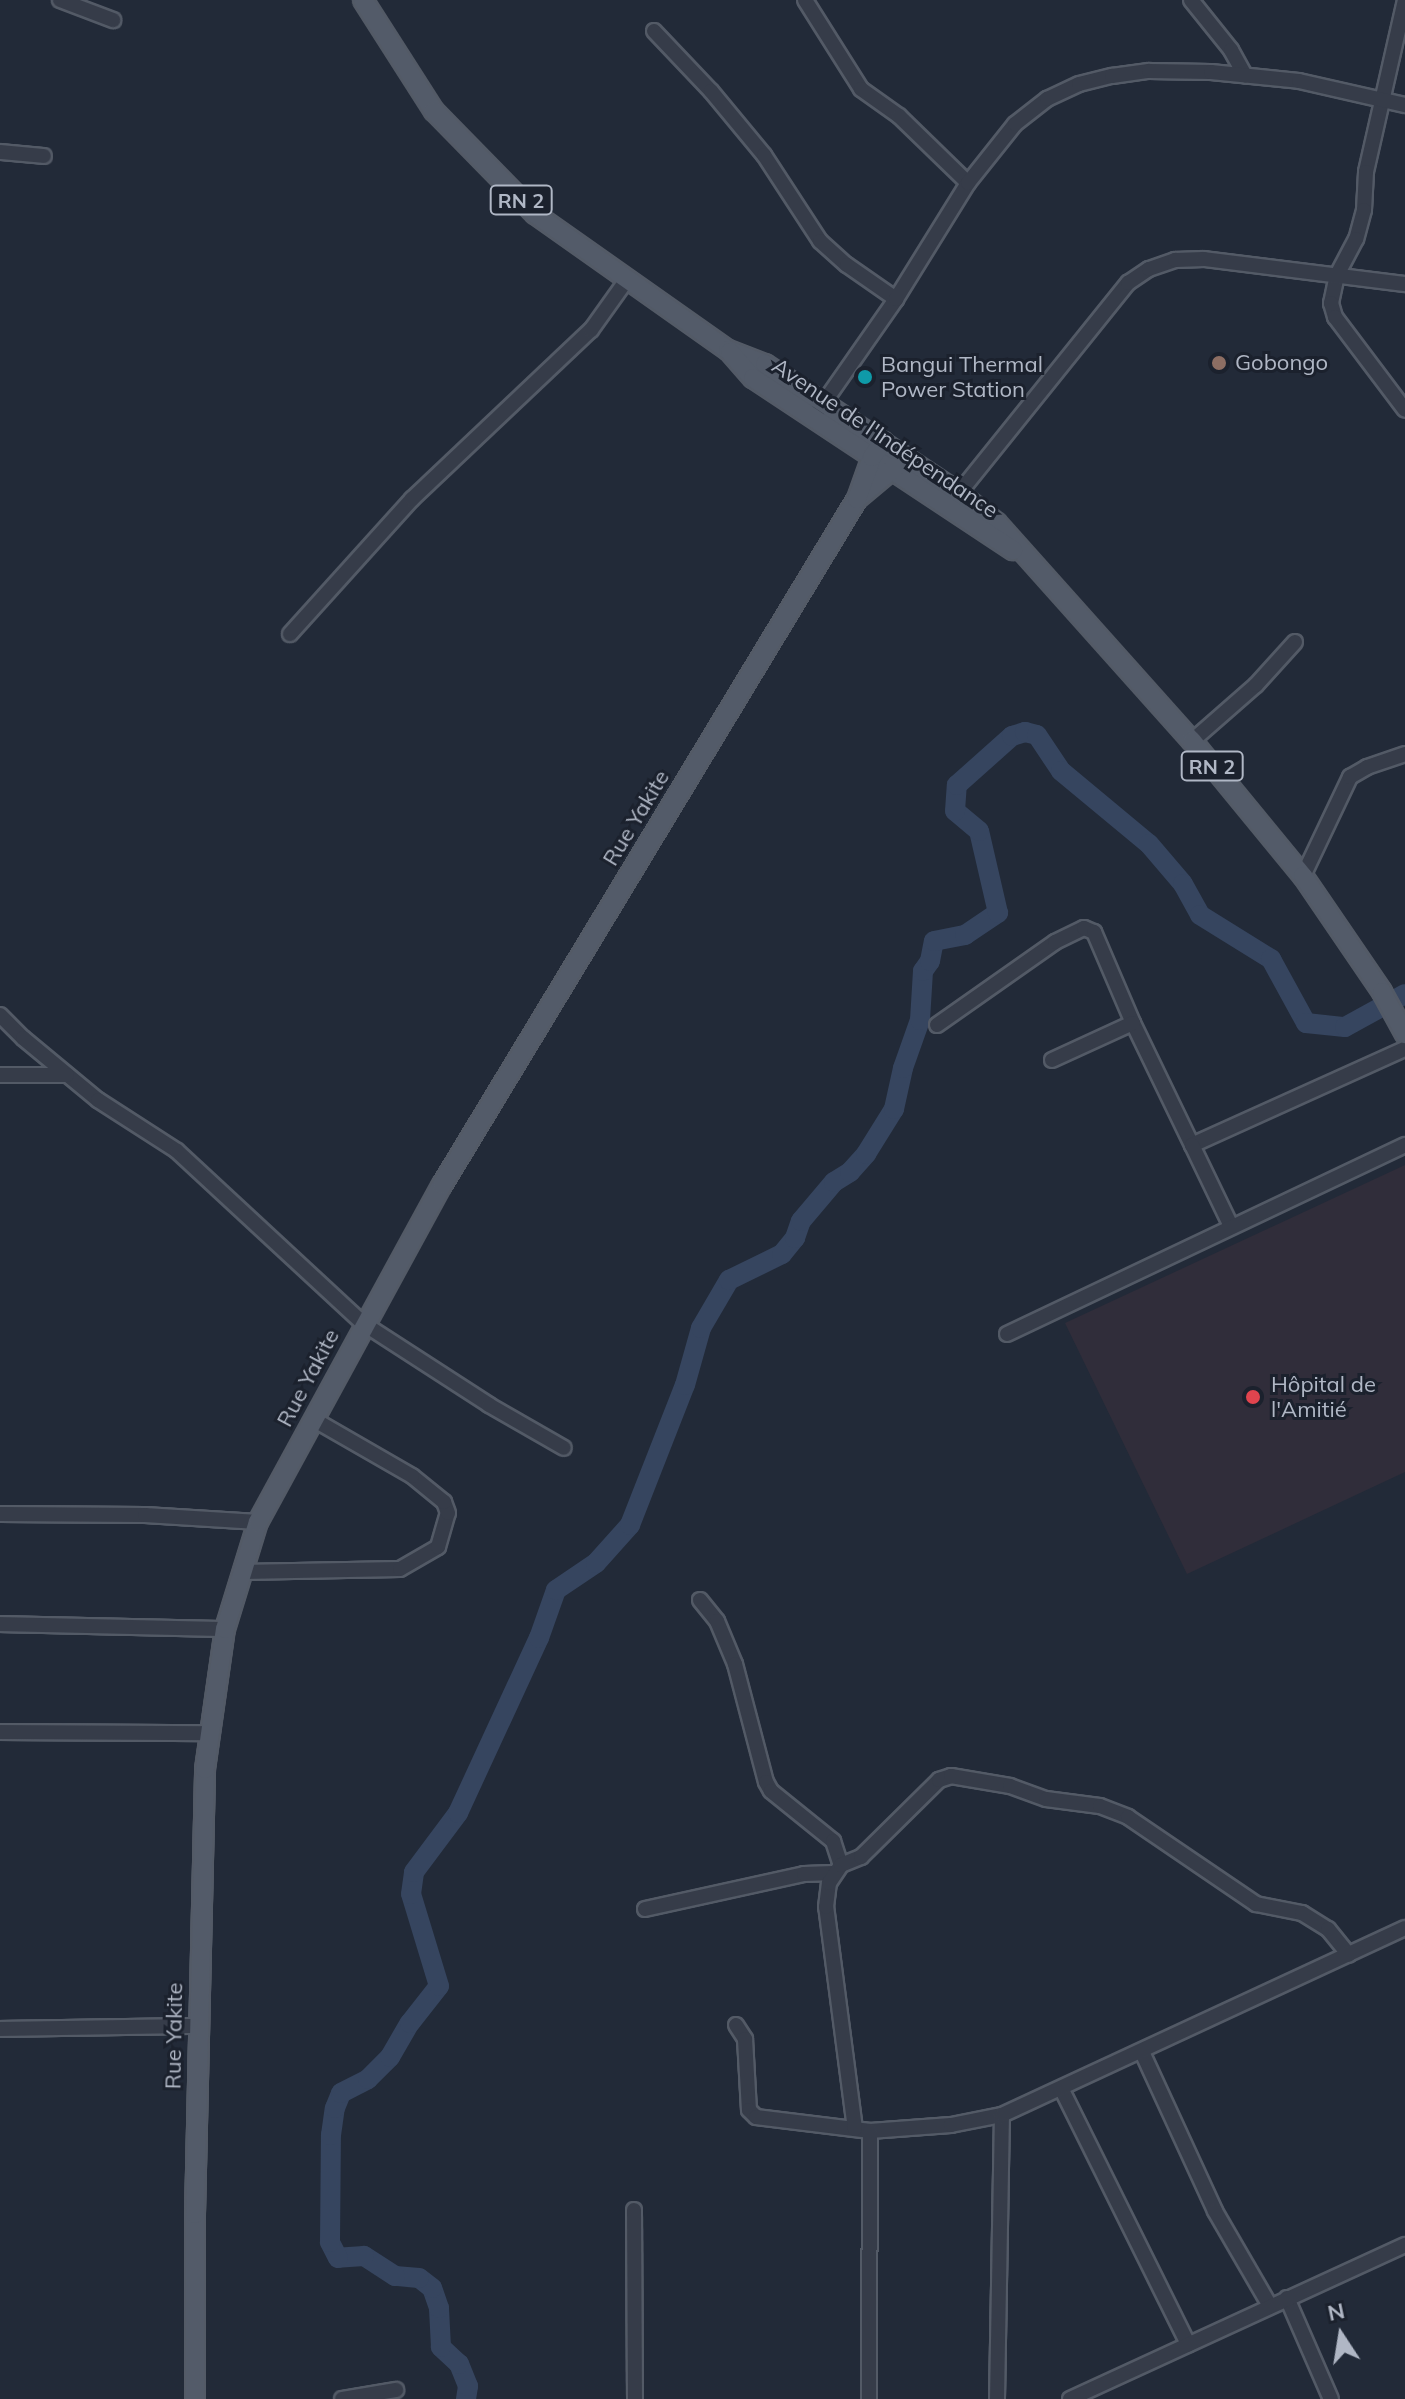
<!DOCTYPE html>
<html>
<head>
<meta charset="utf-8">
<style>
  body { margin:0 }
  #map { position:relative; width:1405px; height:2399px; overflow:hidden; background:#222a38; font-family:Mulish,sans-serif }
  div>[style] { position:absolute }
  .medical>* { inset:0; background:#302d3a }
  .river>* { height:20px; margin:-10px; padding:0 10px; transform-origin:10px; border-radius:10px; background:#36455f }
  .roads { filter:drop-shadow(2px 0 #535a66) drop-shadow(-2px 0 #535a66) drop-shadow(0 2px #535a66) drop-shadow(0 -2px #535a66) }
  .minor>* { height:14px; margin:-7px; padding:0 7px; transform-origin:7px; border-radius:7px; background:#363c49 }
  .major>* { height:18px; margin:-9px; padding:0 9px; transform-origin:9px; border-radius:9px; background:#535b69 }
  .dots>* { width:22px; height:22px; translate:-50% -50%; box-sizing:border-box; border:4px solid #1b212d; border-radius:50% }
  span { translate:-50% -50%; white-space:nowrap; text-align:center; line-height:1.15; -webkit-text-stroke:6px #1b212d; paint-order:stroke }
  .shield-label span { padding:2px 6px; background:#1b212d; border:2px solid; border-radius:6px; -webkit-text-stroke-width:0 }
  .shield-label { font-size:20px; color:#b0b7c5; font-weight:700 }
  .poi-label { font-size:22px; color:#b0b7c5 }
  .left { translate:0 -50%; text-align:left }
  .street-label { font-size:22px; color:#b0b7c5 }
  .north { position:absolute; left:1301px; top:2295px; width:80px; height:80px; -webkit-text-stroke:6px #1b212d; paint-order:stroke; rotate:348deg; font-size:22px; font-weight:700; line-height:32px; text-align:center; color:#b0b7c5 }
  .north::after { content:''; display:block; margin:auto; width:28px; height:36px; background:#b0b7c5; clip-path:polygon(50% 0,100% 100%,50% 72%,0 100%) }
</style>
</head>
<body>
<div id="map">
  <div class="medical">
    <i style="clip-path:polygon(1405px 1165px,1405px 1472px,1187px 1574px,1065px 1323px)"></i>
  </div>
  <div class="river">
    <i style="left:466px;top:2399px;width:13px;rotate:-81deg"></i>
    <i style="left:468px;top:2386px;width:24px;rotate:-112deg"></i>
    <i style="left:459px;top:2364px;width:25px;rotate:-137deg"></i>
    <i style="left:441px;top:2347px;width:39px;rotate:-93deg"></i>
    <i style="left:439px;top:2308px;width:21px;rotate:-109deg"></i>
    <i style="left:432px;top:2288px;width:16px;rotate:-142deg"></i>
    <i style="left:419px;top:2278px;width:24px;rotate:-175deg"></i>
    <i style="left:395px;top:2276px;width:37px;rotate:-147deg"></i>
    <i style="left:364px;top:2256px;width:26px;rotate:176deg"></i>
    <i style="left:338px;top:2258px;width:18px;rotate:-117deg"></i>
    <i style="left:330px;top:2242px;width:107px;rotate:-89.5deg"></i>
    <i style="left:331px;top:2135px;width:27px;rotate:-82deg"></i>
    <i style="left:335px;top:2108px;width:16px;rotate:-68deg"></i>
    <i style="left:341px;top:2093px;width:30px;rotate:-27deg"></i>
    <i style="left:368px;top:2079px;width:31px;rotate:-45deg"></i>
    <i style="left:390px;top:2057px;width:39px;rotate:-60deg"></i>
    <i style="left:410px;top:2023px;width:47px;rotate:-51.9deg"></i>
    <i style="left:439px;top:1986px;width:96px;rotate:-106.9deg"></i>
    <i style="left:411px;top:1894px;width:22px;rotate:-82deg"></i>
    <i style="left:414px;top:1872px;width:74px;rotate:-53.3deg"></i>
    <i style="left:458px;top:1813px;width:193px;rotate:-65.2deg"></i>
    <i style="left:539px;top:1638px;width:51px;rotate:-70.5deg"></i>
    <i style="left:556px;top:1590px;width:48px;rotate:-34deg"></i>
    <i style="left:596px;top:1563px;width:51px;rotate:-48.2deg"></i>
    <i style="left:630px;top:1525px;width:150px;rotate:-68.6deg"></i>
    <i style="left:685px;top:1385px;width:59px;rotate:-74.3deg"></i>
    <i style="left:701px;top:1328px;width:56px;rotate:-59.7deg"></i>
    <i style="left:729px;top:1280px;width:59px;rotate:-26.1deg"></i>
    <i style="left:782px;top:1254px;width:21px;rotate:-51deg"></i>
    <i style="left:795px;top:1238px;width:18px;rotate:-71deg"></i>
    <i style="left:801px;top:1221px;width:51px;rotate:-49.8deg"></i>
    <i style="left:834px;top:1182px;width:19px;rotate:-32deg"></i>
    <i style="left:850px;top:1172px;width:24px;rotate:-48deg"></i>
    <i style="left:866px;top:1154px;width:53px;rotate:-58.1deg"></i>
    <i style="left:894px;top:1109px;width:42px;rotate:-77.6deg"></i>
    <i style="left:903px;top:1068px;width:51px;rotate:-70.5deg"></i>
    <i style="left:920px;top:1020px;width:49px;rotate:-86.5deg"></i>
    <i style="left:923px;top:971px;width:12px;rotate:-55deg"></i>
    <i style="left:930px;top:961px;width:20px;rotate:-79deg"></i>
    <i style="left:934px;top:941px;width:32px;rotate:-11deg"></i>
    <i style="left:965px;top:935px;width:40px;rotate:-34deg"></i>
    <i style="left:998px;top:913px;width:84px;rotate:-103deg"></i>
    <i style="left:979px;top:831px;width:31px;rotate:-140deg"></i>
    <i style="left:955px;top:811px;width:26px;rotate:-86deg"></i>
    <i style="left:957px;top:785px;width:74px;rotate:-41.7deg"></i>
    <i style="left:1012px;top:736px;width:14px;rotate:-17deg"></i>
    <i style="left:1025px;top:732px;width:12px;rotate:14deg"></i>
    <i style="left:1037px;top:735px;width:43px;rotate:56.3deg"></i>
    <i style="left:1061px;top:771px;width:114px;rotate:39.7deg"></i>
    <i style="left:1149px;top:844px;width:52px;rotate:49.6deg"></i>
    <i style="left:1183px;top:884px;width:35px;rotate:61deg"></i>
    <i style="left:1200px;top:915px;width:84px;rotate:31.8deg"></i>
    <i style="left:1271px;top:959px;width:73px;rotate:61.3deg"></i>
    <i style="left:1306px;top:1023px;width:39px;rotate:6deg"></i>
    <i style="left:1345px;top:1027px;width:68px;rotate:-28.8deg"></i>
  </div>
  <div class="roads">
    <div class="minor">
      <i style="left:60px;top:0;width:57px;rotate:20.7deg"></i>
      <i style="left:805px;top:0;width:105px;rotate:57.8deg"></i>
      <i style="left:861px;top:89px;width:47px;rotate:35.4deg"></i>
      <i style="left:899px;top:116px;width:96px;rotate:44.2deg"></i>
      <i style="left:1191px;top:0;width:64px;rotate:51.3deg"></i>
      <i style="left:1231px;top:50px;width:29px;rotate:61deg"></i>
      <i style="left:1405px;top:0;width:176px;rotate:102.8deg"></i>
      <i style="left:1366px;top:172px;width:38px;rotate:93deg"></i>
      <i style="left:1364px;top:210px;width:30px;rotate:105deg"></i>
      <i style="left:1356px;top:239px;width:41px;rotate:117.8deg"></i>
      <i style="left:1337px;top:275px;width:29px;rotate:102deg"></i>
      <i style="left:1331px;top:303px;width:15px;rotate:74deg"></i>
      <i style="left:1335px;top:317px;width:116px;rotate:53deg"></i>
      <i style="left:654px;top:31px;width:83px;rotate:46.5deg"></i>
      <i style="left:711px;top:91px;width:83px;rotate:50.4deg"></i>
      <i style="left:764px;top:155px;width:103px;rotate:56.9deg"></i>
      <i style="left:820px;top:241px;width:36px;rotate:42deg"></i>
      <i style="left:847px;top:265px;width:60px;rotate:34.8deg"></i>
      <i style="left:0;top:152px;width:44px;rotate:5.2deg"></i>
      <i style="left:818px;top:411px;width:136px;rotate:-55.1deg"></i>
      <i style="left:896px;top:299px;width:137px;rotate:-58.2deg"></i>
      <i style="left:968px;top:183px;width:75px;rotate:-51.5deg"></i>
      <i style="left:1015px;top:124px;width:41px;rotate:-38deg"></i>
      <i style="left:1047px;top:99px;width:35px;rotate:-25deg"></i>
      <i style="left:1079px;top:84px;width:34px;rotate:-14deg"></i>
      <i style="left:1112px;top:76px;width:37px;rotate:-8deg"></i>
      <i style="left:1149px;top:71px;width:62px;rotate:0.9deg"></i>
      <i style="left:1211px;top:72px;width:88px;rotate:5.8deg"></i>
      <i style="left:1299px;top:81px;width:109px;rotate:12.8deg"></i>
      <i style="left:959px;top:493px;width:270px;rotate:-51.2deg"></i>
      <i style="left:1128px;top:283px;width:25px;rotate:-34deg"></i>
      <i style="left:1149px;top:269px;width:28px;rotate:-19deg"></i>
      <i style="left:1175px;top:260px;width:29px;rotate:-2deg"></i>
      <i style="left:1204px;top:259px;width:203px;rotate:7.1deg"></i>
      <i style="left:290px;top:634px;width:182px;rotate:-47.9deg"></i>
      <i style="left:412px;top:499px;width:246px;rotate:-43.4deg"></i>
      <i style="left:591px;top:330px;width:60px;rotate:-54.5deg"></i>
      <i style="left:1192px;top:741px;width:85px;rotate:-41.2deg"></i>
      <i style="left:1256px;top:685px;width:58px;rotate:-47.8deg"></i>
      <i style="left:1303px;top:876px;width:110px;rotate:-64.6deg"></i>
      <i style="left:1350px;top:777px;width:20px;rotate:-30deg"></i>
      <i style="left:1367px;top:767px;width:40px;rotate:-18.9deg"></i>
      <i style="left:0;top:1015px;width:33px;rotate:45deg"></i>
      <i style="left:23px;top:1038px;width:97px;rotate:39.6deg"></i>
      <i style="left:98px;top:1100px;width:94px;rotate:32.8deg"></i>
      <i style="left:177px;top:1151px;width:255px;rotate:42.8deg"></i>
      <i style="left:364px;top:1324px;width:149px;rotate:32.9deg"></i>
      <i style="left:489px;top:1405px;width:86px;rotate:29.8deg"></i>
      <i style="left:937px;top:1025px;width:144px;rotate:-35.1deg"></i>
      <i style="left:1055px;top:942px;width:32px;rotate:-26deg"></i>
      <i style="left:1084px;top:928px;width:11px;rotate:22deg"></i>
      <i style="left:1094px;top:932px;width:99px;rotate:66.8deg"></i>
      <i style="left:1133px;top:1023px;width:136px;rotate:64.2deg"></i>
      <i style="left:1192px;top:1145px;width:234px;rotate:-24.3deg"></i>
      <i style="left:1052px;top:1060px;width:89px;rotate:-24.6deg"></i>
      <i style="left:0;top:1075px;width:67px"></i>
      <i style="left:1192px;top:1145px;width:90px;rotate:64.3deg"></i>
      <i style="left:1007px;top:1334px;width:441px;rotate:-25.4deg"></i>
      <i style="left:0;top:1514px;width:145px;rotate:0.4deg"></i>
      <i style="left:145px;top:1515px;width:113px;rotate:3.5deg"></i>
      <i style="left:241px;top:1572px;width:159px;rotate:-1.1deg"></i>
      <i style="left:400px;top:1569px;width:44px;rotate:-30.1deg"></i>
      <i style="left:438px;top:1547px;width:35px;rotate:-74deg"></i>
      <i style="left:448px;top:1513px;width:12px;rotate:-110deg"></i>
      <i style="left:444px;top:1502px;width:41px;rotate:-140.9deg"></i>
      <i style="left:412px;top:1476px;width:114px;rotate:-150.1deg"></i>
      <i style="left:700px;top:1600px;width:27px;rotate:51deg"></i>
      <i style="left:717px;top:1621px;width:47px;rotate:67.3deg"></i>
      <i style="left:735px;top:1664px;width:122px;rotate:75.3deg"></i>
      <i style="left:766px;top:1782px;width:10px;rotate:61deg"></i>
      <i style="left:771px;top:1791px;width:80px;rotate:38.9deg"></i>
      <i style="left:833px;top:1841px;width:25px;rotate:72deg"></i>
      <i style="left:0;top:1624px;width:225px;rotate:1.3deg"></i>
      <i style="left:0;top:1732px;width:208px;rotate:0.3deg"></i>
      <i style="left:645px;top:1909px;width:163px;rotate:-12.4deg"></i>
      <i style="left:804px;top:1874px;width:30px;rotate:-2deg"></i>
      <i style="left:736px;top:2025px;width:17px;rotate:57deg"></i>
      <i style="left:745px;top:2039px;width:71px;rotate:86.8deg"></i>
      <i style="left:749px;top:2110px;width:10px;rotate:45deg"></i>
      <i style="left:756px;top:2117px;width:115px;rotate:7deg"></i>
      <i style="left:870px;top:2131px;width:81px;rotate:-4.2deg"></i>
      <i style="left:951px;top:2125px;width:52px;rotate:-11.1deg"></i>
      <i style="left:0;top:2029px;width:198px;rotate:-0.9deg"></i>
      <i style="left:1142px;top:2052px;width:175px;rotate:65.3deg"></i>
      <i style="left:1215px;top:2211px;width:110px;rotate:59.9deg"></i>
      <i style="left:1062px;top:2090px;width:284px;rotate:63.6deg"></i>
      <i style="left:855px;top:2129px;width:224px;rotate:-97.4deg"></i>
      <i style="left:826px;top:1907px;width:24px;rotate:-83deg"></i>
      <i style="left:829px;top:1883px;width:22px;rotate:-56deg"></i>
      <i style="left:841px;top:1865px;width:22px;rotate:-22deg"></i>
      <i style="left:861px;top:1857px;width:110px;rotate:-44.6deg"></i>
      <i style="left:939px;top:1780px;width:13px;rotate:-18deg"></i>
      <i style="left:951px;top:1776px;width:60px;rotate:9.6deg"></i>
      <i style="left:1010px;top:1786px;width:38px;rotate:20deg"></i>
      <i style="left:1046px;top:1799px;width:54px;rotate:7.4deg"></i>
      <i style="left:1100px;top:1806px;width:30px;rotate:21deg"></i>
      <i style="left:1128px;top:1817px;width:155px;rotate:34.2deg"></i>
      <i style="left:1256px;top:1904px;width:47px;rotate:11.1deg"></i>
      <i style="left:1302px;top:1913px;width:31px;rotate:32deg"></i>
      <i style="left:1328px;top:1929px;width:33px;rotate:51deg"></i>
      <i style="left:634px;top:2210px;width:189px;rotate:89.7deg"></i>
      <i style="left:1287px;top:2298px;width:110px;rotate:66.5deg"></i>
      <i style="left:342px;top:2399px;width:55px;rotate:-9.5deg"></i>
      <i style="left:869px;top:2399px;width:268px;rotate:-89.8deg"></i>
      <i style="left:997px;top:2399px;width:284px;rotate:-89deg"></i>
      <i style="left:1002px;top:2115px;width:444px;rotate:-24.9deg"></i>
      <i style="left:1070px;top:2399px;width:369px;rotate:-24.7deg"></i>
    </div>
    <div class="major">
      <i style="left:363px;top:0;width:132px;rotate:57.4deg"></i>
      <i style="left:434px;top:111px;width:144px;rotate:45.6deg"></i>
      <i style="left:535px;top:214px;width:236px;rotate:35.2deg"></i>
      <i style="left:728px;top:350px;width:40px;rotate:21deg"></i>
      <i style="left:765px;top:364px;width:233px;rotate:33.6deg"></i>
      <i style="left:959px;top:493px;width:48px;rotate:38.3deg"></i>
      <i style="left:997px;top:523px;width:292px;rotate:48.2deg"></i>
      <i style="left:1192px;top:741px;width:175px;rotate:50.6deg"></i>
      <i style="left:1303px;top:876px;width:140px;rotate:55.7deg"></i>
      <i style="left:1382px;top:992px;width:48px;rotate:61.3deg"></i>
      <i style="left:730px;top:352px;width:35px;rotate:49deg"></i>
      <i style="left:753px;top:378px;width:312px;rotate:33.5deg"></i>
      <i style="left:857px;top:499px;width:56px;rotate:-39.9deg"></i>
      <i style="left:195px;top:2399px;width:185px;rotate:-90deg"></i>
      <i style="left:195px;top:2214px;width:445px;rotate:-88.7deg"></i>
      <i style="left:205px;top:1769px;width:141px;rotate:-81.9deg"></i>
      <i style="left:225px;top:1629px;width:112px;rotate:-72.9deg"></i>
      <i style="left:258px;top:1522px;width:384px;rotate:-61.4deg"></i>
      <i style="left:442px;top:1185px;width:802px;rotate:-58.83deg"></i>
      <i style="left:857px;top:499px;width:45px;rotate:-70.3deg"></i>
      <i style="left:872px;top:457px;width:19px;rotate:-54deg"></i>
    </div>
  </div>
  <div class="dots">
    <i style="left:1219px;top:363px;background:#8d6e63"></i>
    <i style="left:865px;top:377px;background:#0f9aa8"></i>
    <i style="left:1253px;top:1397px;background:#e0444e"></i>
  </div>
  <div class="shield-label">
    <span style="left:521px;top:200px">RN 2</span>
    <span style="left:1212px;top:766px">RN 2</span>
  </div>
  <div class="poi-label">
    <span class="left" style="left:1235px;top:363px">Gobongo</span>
    <span class="left" style="left:881px;top:377px">Bangui Thermal<br>Power Station</span>
    <span class="left" style="left:1271px;top:1397px">Hôpital de<br>l'Amitié</span>
  </div>
  <div class="street-label">
    <span style="left:885px;top:438px;rotate:34deg">Avenue de l'Indépendance</span>
    <span style="left:636px;top:818px;rotate:-59deg">Rue Yakite</span>
    <span style="left:308px;top:1378px;rotate:-62deg">Rue Yakite</span>
    <span style="left:174px;top:2036px;rotate:-89deg">Rue Yakite</span>
  </div>
  <div class="north">N</div>
</div>
</body>
</html>
